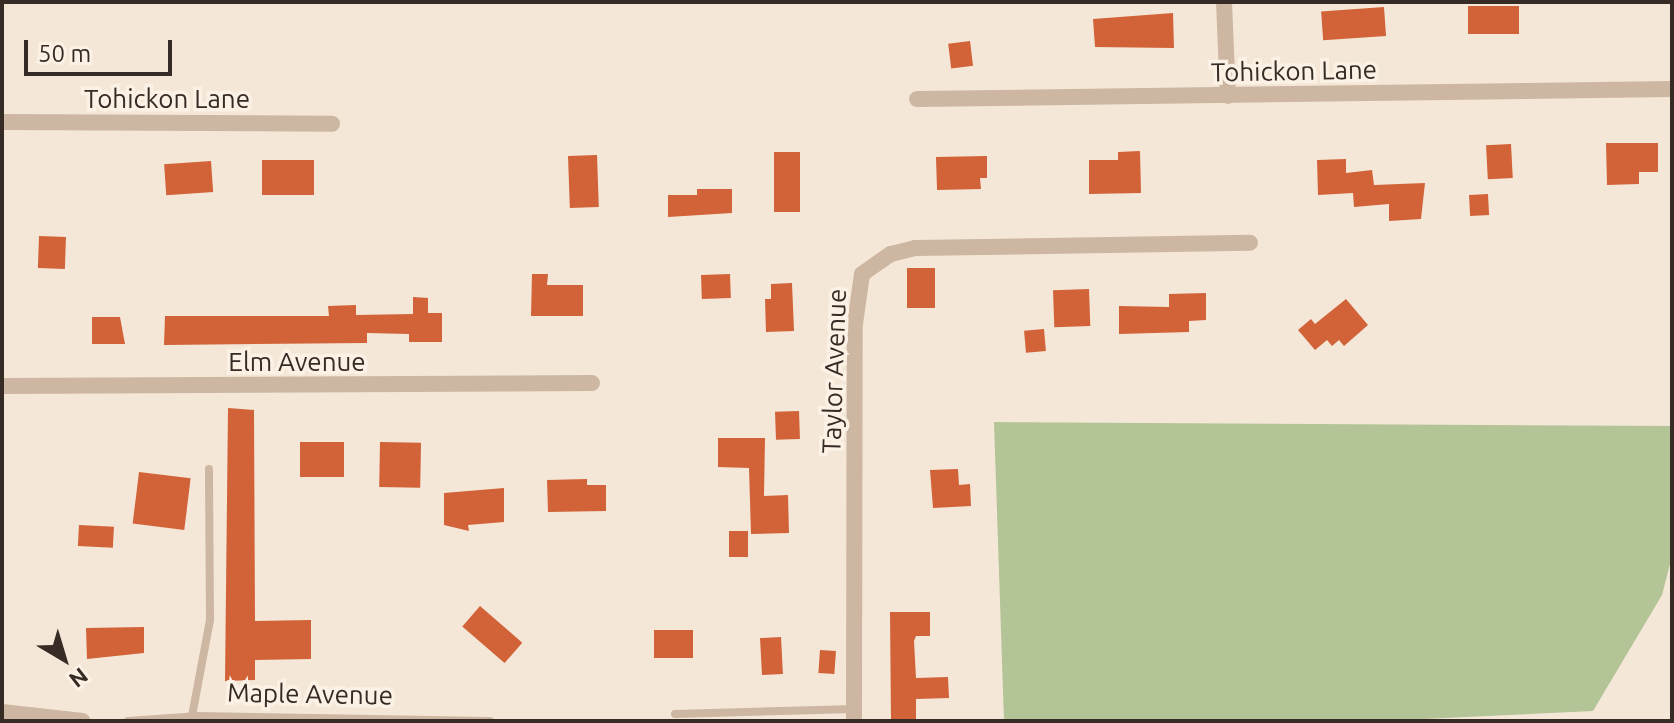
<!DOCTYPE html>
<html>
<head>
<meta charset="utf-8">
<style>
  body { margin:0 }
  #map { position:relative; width:1674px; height:723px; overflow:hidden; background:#f4e7d8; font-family:Ubuntu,sans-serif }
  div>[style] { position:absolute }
  .green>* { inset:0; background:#b3c496 }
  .building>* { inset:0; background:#d26237; transform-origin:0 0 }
  .service>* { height:8px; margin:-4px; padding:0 4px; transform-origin:4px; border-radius:4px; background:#cdb7a2 }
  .minor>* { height:16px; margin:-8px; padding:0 8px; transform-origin:8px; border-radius:8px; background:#cdb7a2 }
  span { translate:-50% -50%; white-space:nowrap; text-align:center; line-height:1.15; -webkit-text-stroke:7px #fbf1e4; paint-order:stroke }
  .street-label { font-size:26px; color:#372b25 }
  .frame { position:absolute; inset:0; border:4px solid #372b25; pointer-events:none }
  .north { position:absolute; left:24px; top:619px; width:80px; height:80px; -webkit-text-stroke:6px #fbf1e4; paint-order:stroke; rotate:142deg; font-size:22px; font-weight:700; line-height:32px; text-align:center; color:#372b25 }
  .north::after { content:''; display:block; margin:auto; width:28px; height:36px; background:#372b25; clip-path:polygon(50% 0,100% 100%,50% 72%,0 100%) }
  .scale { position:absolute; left:24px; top:40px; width:148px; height:36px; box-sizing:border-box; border:4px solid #372b25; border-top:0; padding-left:10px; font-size:24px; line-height:28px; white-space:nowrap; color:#372b25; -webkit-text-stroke:6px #fbf1e4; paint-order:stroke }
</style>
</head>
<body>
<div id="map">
  <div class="green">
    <i style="clip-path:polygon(994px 422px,1672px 426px,1672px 556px,1662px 595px,1593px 711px,1381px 721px,1004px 721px)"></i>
  </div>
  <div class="building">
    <i style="left:1519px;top:6px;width:28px;height:51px;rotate:90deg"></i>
    <i style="left:1384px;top:7px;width:29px;height:63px;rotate:86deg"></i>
    <i style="clip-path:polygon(1173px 13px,1174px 48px,1095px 47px,1093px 19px)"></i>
    <i style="left:970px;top:41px;width:25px;height:22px;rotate:83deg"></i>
    <i style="clip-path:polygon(1606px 143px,1658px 143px,1658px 172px,1639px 172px,1639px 184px,1607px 185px)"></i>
    <i style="left:1511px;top:144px;width:34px;height:25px;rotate:87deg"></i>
    <i style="clip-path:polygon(1140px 151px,1141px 193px,1089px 194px,1089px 160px,1118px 160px,1118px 152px)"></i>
    <i style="left:774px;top:152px;width:26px;height:60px"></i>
    <i style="left:597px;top:155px;width:52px;height:29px;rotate:88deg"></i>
    <i style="clip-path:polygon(987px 156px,987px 178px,980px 178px,981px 189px,937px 190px,936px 157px)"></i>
    <i style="clip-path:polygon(1346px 159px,1346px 173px,1372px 170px,1374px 185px,1425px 183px,1421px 219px,1389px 221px,1389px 204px,1354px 207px,1353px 193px,1318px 195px,1317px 160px)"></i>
    <i style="left:262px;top:160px;width:52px;height:35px"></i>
    <i style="left:211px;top:161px;width:31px;height:47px;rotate:86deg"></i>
    <i style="clip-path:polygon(697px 189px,732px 189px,732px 213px,668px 217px,668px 195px,697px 195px)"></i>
    <i style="left:1488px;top:194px;width:21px;height:19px;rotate:87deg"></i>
    <i style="left:39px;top:236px;width:27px;height:32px;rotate:2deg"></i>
    <i style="left:907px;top:268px;width:28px;height:40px"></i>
    <i style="clip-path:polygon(532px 274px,548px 274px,547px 285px,583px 285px,583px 316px,531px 316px)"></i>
    <i style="left:730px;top:274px;width:24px;height:29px;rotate:88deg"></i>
    <i style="clip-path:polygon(792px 283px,794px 331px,766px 332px,765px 299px,771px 299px,771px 284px)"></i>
    <i style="left:1089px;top:289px;width:37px;height:36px;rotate:88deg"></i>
    <i style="clip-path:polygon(1206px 293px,1206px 320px,1189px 321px,1189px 332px,1119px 334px,1119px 306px,1169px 307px,1169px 294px)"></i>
    <i style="clip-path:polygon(413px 297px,428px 298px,428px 313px,442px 313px,442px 342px,409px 342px,409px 334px,367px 333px,367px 343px,164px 345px,165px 316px,329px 316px,328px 306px,356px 305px,356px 315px,413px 314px)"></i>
    <i style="clip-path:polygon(1346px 299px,1368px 325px,1344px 346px,1339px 340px,1332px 346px,1327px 340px,1315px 350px,1298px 330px,1311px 319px,1315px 324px)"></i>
    <i style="clip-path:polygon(92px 317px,120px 317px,125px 344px,92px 344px)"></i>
    <i style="left:1044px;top:329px;width:22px;height:20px;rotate:85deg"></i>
    <i style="clip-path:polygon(228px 408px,254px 410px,255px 621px,311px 620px,311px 659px,255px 660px,255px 680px,225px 681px)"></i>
    <i style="left:799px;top:411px;width:28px;height:24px;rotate:88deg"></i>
    <i style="clip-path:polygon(718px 438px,765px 438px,764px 496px,788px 495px,789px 533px,751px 534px,749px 468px,718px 467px)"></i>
    <i style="left:300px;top:442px;width:44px;height:35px"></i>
    <i style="left:380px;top:442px;width:41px;height:45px;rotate:1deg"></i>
    <i style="clip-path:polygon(958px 469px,959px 485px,970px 484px,971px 506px,933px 508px,930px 470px)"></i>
    <i style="left:139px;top:472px;width:52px;height:52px;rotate:7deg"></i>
    <i style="clip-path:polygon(587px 479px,587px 485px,606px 485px,606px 511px,548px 512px,547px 480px)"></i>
    <i style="clip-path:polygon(504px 488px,504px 522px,468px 525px,469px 531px,444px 525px,444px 493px)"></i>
    <i style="left:79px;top:525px;width:35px;height:21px;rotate:3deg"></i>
    <i style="left:729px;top:531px;width:19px;height:26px"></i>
    <i style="left:480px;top:606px;width:56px;height:27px;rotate:41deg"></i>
    <i style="clip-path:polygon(890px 612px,930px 612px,930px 636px,916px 636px,914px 641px,916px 678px,948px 677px,949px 698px,916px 699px,916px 721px,891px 721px)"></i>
    <i style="clip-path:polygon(144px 627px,144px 653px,87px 659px,86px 628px)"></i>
    <i style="left:654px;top:630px;width:39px;height:28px"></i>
    <i style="left:781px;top:637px;width:37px;height:21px;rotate:87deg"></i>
    <i style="left:820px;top:650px;width:16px;height:23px;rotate:4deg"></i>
  </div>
  <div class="service">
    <i style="left:675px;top:714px;width:179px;rotate:-1.6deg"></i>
    <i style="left:192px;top:716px;width:98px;rotate:-79.4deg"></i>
    <i style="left:210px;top:620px;width:151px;rotate:-90.4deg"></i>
    <i style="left:128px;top:721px;width:71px;rotate:-4deg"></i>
    <i style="left:199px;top:716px;width:291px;rotate:1deg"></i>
  </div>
  <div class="minor">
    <i style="left:1224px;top:2px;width:94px;rotate:87.6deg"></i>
    <i style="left:917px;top:99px;width:755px;rotate:-0.76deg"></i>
    <i style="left:2px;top:122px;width:330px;rotate:0.3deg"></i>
    <i style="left:2px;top:386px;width:590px;rotate:-0.29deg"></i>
    <i style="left:2px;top:712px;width:81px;rotate:6.4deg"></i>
    <i style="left:854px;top:721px;width:397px;rotate:-89.9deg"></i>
    <i style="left:855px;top:324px;width:50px;rotate:-82deg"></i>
    <i style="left:862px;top:274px;width:35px;rotate:-35deg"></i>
    <i style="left:891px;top:254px;width:25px;rotate:-14deg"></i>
    <i style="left:915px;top:248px;width:335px;rotate:-0.9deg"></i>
  </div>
  <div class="street-label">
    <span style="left:1294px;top:71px;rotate:-1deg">Tohickon Lane</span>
    <span style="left:167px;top:99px">Tohickon Lane</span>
    <span style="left:297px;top:362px">Elm Avenue</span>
    <span style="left:834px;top:371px;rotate:-88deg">Taylor Avenue</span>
    <span style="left:310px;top:694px;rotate:1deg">Maple Avenue</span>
  </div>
  <div class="frame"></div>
  <div class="north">N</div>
  <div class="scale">50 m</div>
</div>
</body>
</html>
